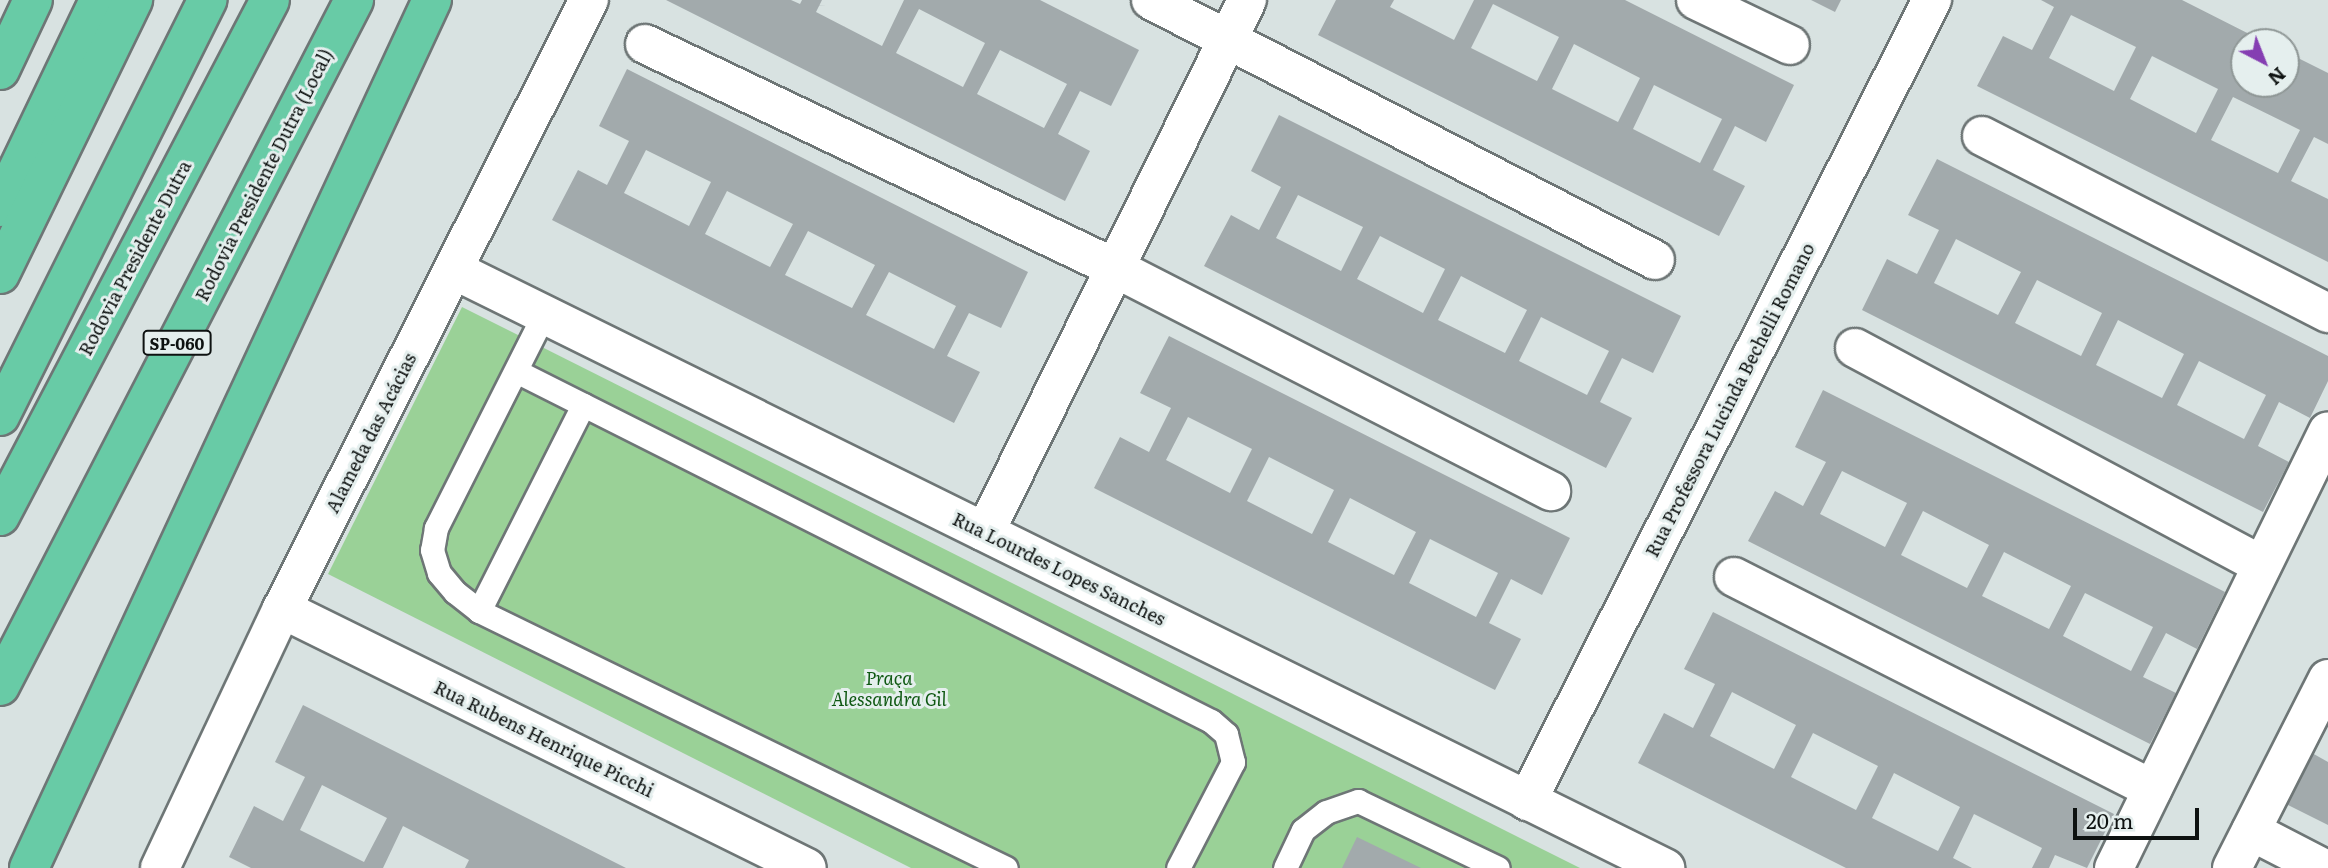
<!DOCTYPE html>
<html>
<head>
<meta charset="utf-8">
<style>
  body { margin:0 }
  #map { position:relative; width:2328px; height:868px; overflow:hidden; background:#d8e2e1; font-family:Literata,serif }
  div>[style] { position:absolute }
  .green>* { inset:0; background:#9ad197 }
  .building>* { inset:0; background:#a2aaac }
  .roads { filter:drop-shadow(2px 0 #6e7676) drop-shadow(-2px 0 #6e7676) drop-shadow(0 2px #6e7676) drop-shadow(0 -2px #6e7676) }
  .lane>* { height:23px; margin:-11.5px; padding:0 11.5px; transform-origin:11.5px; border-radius:11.5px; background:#fff }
  .street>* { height:38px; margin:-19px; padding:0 19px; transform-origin:19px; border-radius:19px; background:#fff }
  .highway>* { height:38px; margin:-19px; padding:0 19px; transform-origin:19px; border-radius:19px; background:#68cba6 }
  span { translate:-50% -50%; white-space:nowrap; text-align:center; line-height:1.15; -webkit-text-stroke:6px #e5efee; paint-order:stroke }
  .shield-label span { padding:2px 5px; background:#e5efee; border:2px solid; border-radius:5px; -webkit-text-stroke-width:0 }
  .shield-label { font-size:16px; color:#0e1211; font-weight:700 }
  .street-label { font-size:18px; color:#0e1211 }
  .park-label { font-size:18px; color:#0f5913; font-style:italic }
  .north { position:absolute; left:2230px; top:28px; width:70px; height:70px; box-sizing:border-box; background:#e5efee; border:2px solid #8f9796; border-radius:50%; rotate:138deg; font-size:19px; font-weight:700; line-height:28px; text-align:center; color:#0e1211 }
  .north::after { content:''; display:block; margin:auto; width:24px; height:32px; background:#853eb2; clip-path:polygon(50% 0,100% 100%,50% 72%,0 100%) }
  .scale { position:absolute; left:2073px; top:808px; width:126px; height:32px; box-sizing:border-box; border:4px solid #0e1211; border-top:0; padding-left:9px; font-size:21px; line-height:24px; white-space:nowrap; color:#0e1211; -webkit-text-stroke:5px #e5efee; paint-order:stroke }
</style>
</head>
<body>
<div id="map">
  <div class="green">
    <i style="clip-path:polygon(462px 307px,1580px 868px,911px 868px,328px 574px)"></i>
  </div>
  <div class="building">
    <i style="clip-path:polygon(evenodd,666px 0,791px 0,800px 4px,802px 0,822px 0,816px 12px,882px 46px,904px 0,1040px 0,1139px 50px,1111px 106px,1080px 91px,1058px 134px,1090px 151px,1065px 201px,666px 0,919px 9px,985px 43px,963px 87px,896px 53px,919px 9px,666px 0,1000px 50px,1067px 84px,1044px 128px,977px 94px,1000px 50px)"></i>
    <i style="clip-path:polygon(evenodd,1336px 0,1394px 0,1390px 7px,1454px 40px,1474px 0,1625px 0,1794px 85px,1766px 142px,1735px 126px,1713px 170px,1745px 186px,1719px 236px,1318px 35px,1336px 0,1493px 4px,1559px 37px,1537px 81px,1471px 48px,1493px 4px,1336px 0,1574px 44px,1640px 78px,1618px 122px,1552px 89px,1574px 44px,1336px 0,1654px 85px,1722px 119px,1700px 163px,1633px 129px,1654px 85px)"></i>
    <i style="clip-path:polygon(1811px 0,1841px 0,1835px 12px)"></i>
    <i style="clip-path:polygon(evenodd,2041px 0,2182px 0,2265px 42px,2244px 42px,2244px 84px,2286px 84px,2286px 52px,2328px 73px,2328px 144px,2314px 137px,2291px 181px,2328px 199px,2328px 262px,1977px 86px,2003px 36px,2032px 50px,2054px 7px,2041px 0,2071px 15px,2136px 47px,2114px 91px,2049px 58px,2071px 15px,2041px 0,2152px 56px,2218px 89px,2196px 133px,2130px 99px,2152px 56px,2041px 0,2233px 97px,2300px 130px,2278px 173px,2211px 140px,2233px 97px)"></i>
    <i style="clip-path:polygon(evenodd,627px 69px,1028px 272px,1001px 328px,969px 313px,947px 356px,980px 372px,954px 423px,552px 220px,578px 170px,607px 185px,629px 141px,599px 126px,627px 69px,646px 150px,711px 182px,689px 226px,624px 193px,646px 150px,627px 69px,727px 191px,793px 224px,770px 267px,705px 234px,727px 191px,627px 69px,808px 231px,875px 265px,852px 308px,785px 275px,808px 231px,627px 69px,889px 272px,956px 306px,934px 349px,866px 315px,889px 272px)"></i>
    <i style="clip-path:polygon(evenodd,1279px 115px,1681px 316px,1653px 373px,1622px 358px,1600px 402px,1632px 418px,1606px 468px,1204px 266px,1231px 215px,1259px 230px,1281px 187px,1251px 171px,1279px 115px,1298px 195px,1363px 227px,1341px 271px,1276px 238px,1298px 195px,1279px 115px,1380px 236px,1445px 269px,1423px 313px,1357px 279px,1380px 236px,1279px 115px,1461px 276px,1527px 310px,1505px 353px,1438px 320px,1461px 276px,1279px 115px,1541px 317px,1609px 351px,1587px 395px,1519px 361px,1541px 317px)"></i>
    <i style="clip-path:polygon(evenodd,1937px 159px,2328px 356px,2328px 381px,2310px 418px,2279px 402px,2258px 446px,2289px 462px,2263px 512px,1862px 310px,1887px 259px,1917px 274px,1939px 230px,1908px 215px,1937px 159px,1956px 239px,2021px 272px,1998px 315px,1934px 283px,1956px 239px,1937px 159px,2037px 280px,2102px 313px,2081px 356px,2015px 323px,2037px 280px,1937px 159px,2118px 320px,2184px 354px,2162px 398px,2096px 365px,2118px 320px,1937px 159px,2199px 361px,2266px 395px,2244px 439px,2177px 405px,2199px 361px)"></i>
    <i style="clip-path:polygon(evenodd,1169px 336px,1570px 538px,1542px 595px,1511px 579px,1489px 623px,1521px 639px,1495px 690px,1094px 488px,1120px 437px,1149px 452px,1171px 408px,1140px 393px,1169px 336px,1188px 417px,1252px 449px,1230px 493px,1166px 460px,1188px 417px,1169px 336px,1269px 457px,1334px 490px,1312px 534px,1247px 501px,1269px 457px,1169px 336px,1350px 498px,1416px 532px,1394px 575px,1328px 542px,1350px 498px,1169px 336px,1430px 539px,1498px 573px,1476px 617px,1409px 583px,1430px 539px)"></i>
    <i style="clip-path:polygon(evenodd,1823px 390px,2225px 592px,2197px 649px,2166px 633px,2143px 677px,2176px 693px,2150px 744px,1748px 541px,1775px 491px,1803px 506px,1826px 462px,1795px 447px,1823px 390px,1842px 471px,1907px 503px,1885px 547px,1820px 514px,1842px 471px,1823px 390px,1923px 511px,1989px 545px,1967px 588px,1901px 555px,1923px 511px,1823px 390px,2004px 552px,2071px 586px,2049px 629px,1982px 596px,2004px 552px,1823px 390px,2085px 593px,2153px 627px,2131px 671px,2063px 636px,2085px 593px)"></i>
    <i style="clip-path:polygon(evenodd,1713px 612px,2114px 814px,2087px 868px,2055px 855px,2049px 868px,2032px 868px,2042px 848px,1974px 814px,1953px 858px,1972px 868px,1846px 868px,1638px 763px,1664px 713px,1693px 728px,1715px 684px,1684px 669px,1713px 612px,1732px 692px,1796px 725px,1774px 769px,1710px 736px,1732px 692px,1713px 612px,1813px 733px,1878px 766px,1856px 810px,1791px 777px,1813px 733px,1713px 612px,1894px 773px,1960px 807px,1938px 851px,1872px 818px,1894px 773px)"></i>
    <i style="clip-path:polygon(evenodd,303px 705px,626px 868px,465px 868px,469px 860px,403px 826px,383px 868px,251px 868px,229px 857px,254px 806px,283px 821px,305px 777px,275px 762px,303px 705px,322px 785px,387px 818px,364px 862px,300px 830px,322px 785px)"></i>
    <i style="clip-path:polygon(2312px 753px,2328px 762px,2328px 825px,2286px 804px)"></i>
    <i style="clip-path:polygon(1357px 837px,1421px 868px,1342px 868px)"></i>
  </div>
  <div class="roads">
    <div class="lane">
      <i style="left:544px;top:314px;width:240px;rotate:116.8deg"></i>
      <i style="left:436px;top:528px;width:22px;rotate:100deg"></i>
      <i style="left:432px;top:550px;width:24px;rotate:73deg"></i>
      <i style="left:439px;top:573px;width:25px;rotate:50deg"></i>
      <i style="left:455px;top:592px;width:31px;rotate:38deg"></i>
      <i style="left:479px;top:611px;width:586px;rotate:26deg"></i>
      <i style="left:516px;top:371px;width:778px;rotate:26.73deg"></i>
      <i style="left:1211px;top:721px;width:20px;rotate:41deg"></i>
      <i style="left:1226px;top:734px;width:29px;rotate:76deg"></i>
      <i style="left:1233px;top:762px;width:119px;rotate:117.4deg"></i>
      <i style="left:479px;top:611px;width:231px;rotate:-63.2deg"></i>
      <i style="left:1285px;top:868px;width:42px;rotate:-64.7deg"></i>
      <i style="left:1303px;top:830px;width:29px;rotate:-38deg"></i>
      <i style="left:1326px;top:812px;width:34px;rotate:-19deg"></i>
      <i style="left:1358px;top:801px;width:155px;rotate:25.6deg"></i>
    </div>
    <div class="street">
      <i style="left:1151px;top:0;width:567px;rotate:27.29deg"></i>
      <i style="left:1696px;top:0;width:104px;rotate:25.6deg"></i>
      <i style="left:645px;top:44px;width:521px;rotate:25.48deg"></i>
      <i style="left:1115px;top:268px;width:490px;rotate:27.1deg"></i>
      <i style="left:1982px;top:136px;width:389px;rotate:27.1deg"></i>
      <i style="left:454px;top:270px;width:1351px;rotate:26.28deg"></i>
      <i style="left:1855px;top:348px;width:461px;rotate:28.1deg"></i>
      <i style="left:985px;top:532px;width:593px;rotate:-63.78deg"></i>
      <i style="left:1734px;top:577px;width:469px;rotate:26.9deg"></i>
      <i style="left:282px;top:609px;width:585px;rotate:26.26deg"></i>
      <i style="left:1527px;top:801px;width:898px;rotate:-63.18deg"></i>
      <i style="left:2251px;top:831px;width:81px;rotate:27.2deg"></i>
      <i style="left:160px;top:868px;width:286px;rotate:-64.8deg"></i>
      <i style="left:282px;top:609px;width:682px;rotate:-63.25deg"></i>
      <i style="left:2114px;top:868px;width:486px;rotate:-63.9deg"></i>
      <i style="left:2232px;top:868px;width:212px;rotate:-63.1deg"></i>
    </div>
    <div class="highway">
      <i style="left:0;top:70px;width:77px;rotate:-64.8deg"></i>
      <i style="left:0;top:207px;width:229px;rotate:-64.4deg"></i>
      <i style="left:0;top:274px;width:305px;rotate:-64.1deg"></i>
      <i style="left:0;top:416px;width:465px;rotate:-63.5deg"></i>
      <i style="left:0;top:516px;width:582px;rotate:-62.38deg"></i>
      <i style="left:0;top:686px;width:772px;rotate:-62.7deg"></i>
      <i style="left:29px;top:868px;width:957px;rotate:-65.1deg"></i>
    </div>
  </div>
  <div class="shield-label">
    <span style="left:177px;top:343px">SP-060</span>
  </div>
  <div class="street-label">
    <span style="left:264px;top:175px;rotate:-63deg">Rodovia Presidente Dutra (Local)</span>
    <span style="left:135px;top:258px;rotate:-62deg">Rodovia Presidente Dutra</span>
    <span style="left:1730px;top:400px;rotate:-63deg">Rua Professora Lucinda Bechelli Romano</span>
    <span style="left:371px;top:433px;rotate:-63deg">Alameda das Acácias</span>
    <span style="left:1059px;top:569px;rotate:26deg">Rua Lourdes Lopes Sanches</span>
    <span style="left:544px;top:739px;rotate:26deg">Rua Rubens Henrique Picchi</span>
  </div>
  <div class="park-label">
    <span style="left:889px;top:689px">Praça<br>Alessandra Gil</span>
  </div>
  <div class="north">N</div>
  <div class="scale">20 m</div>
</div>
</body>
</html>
